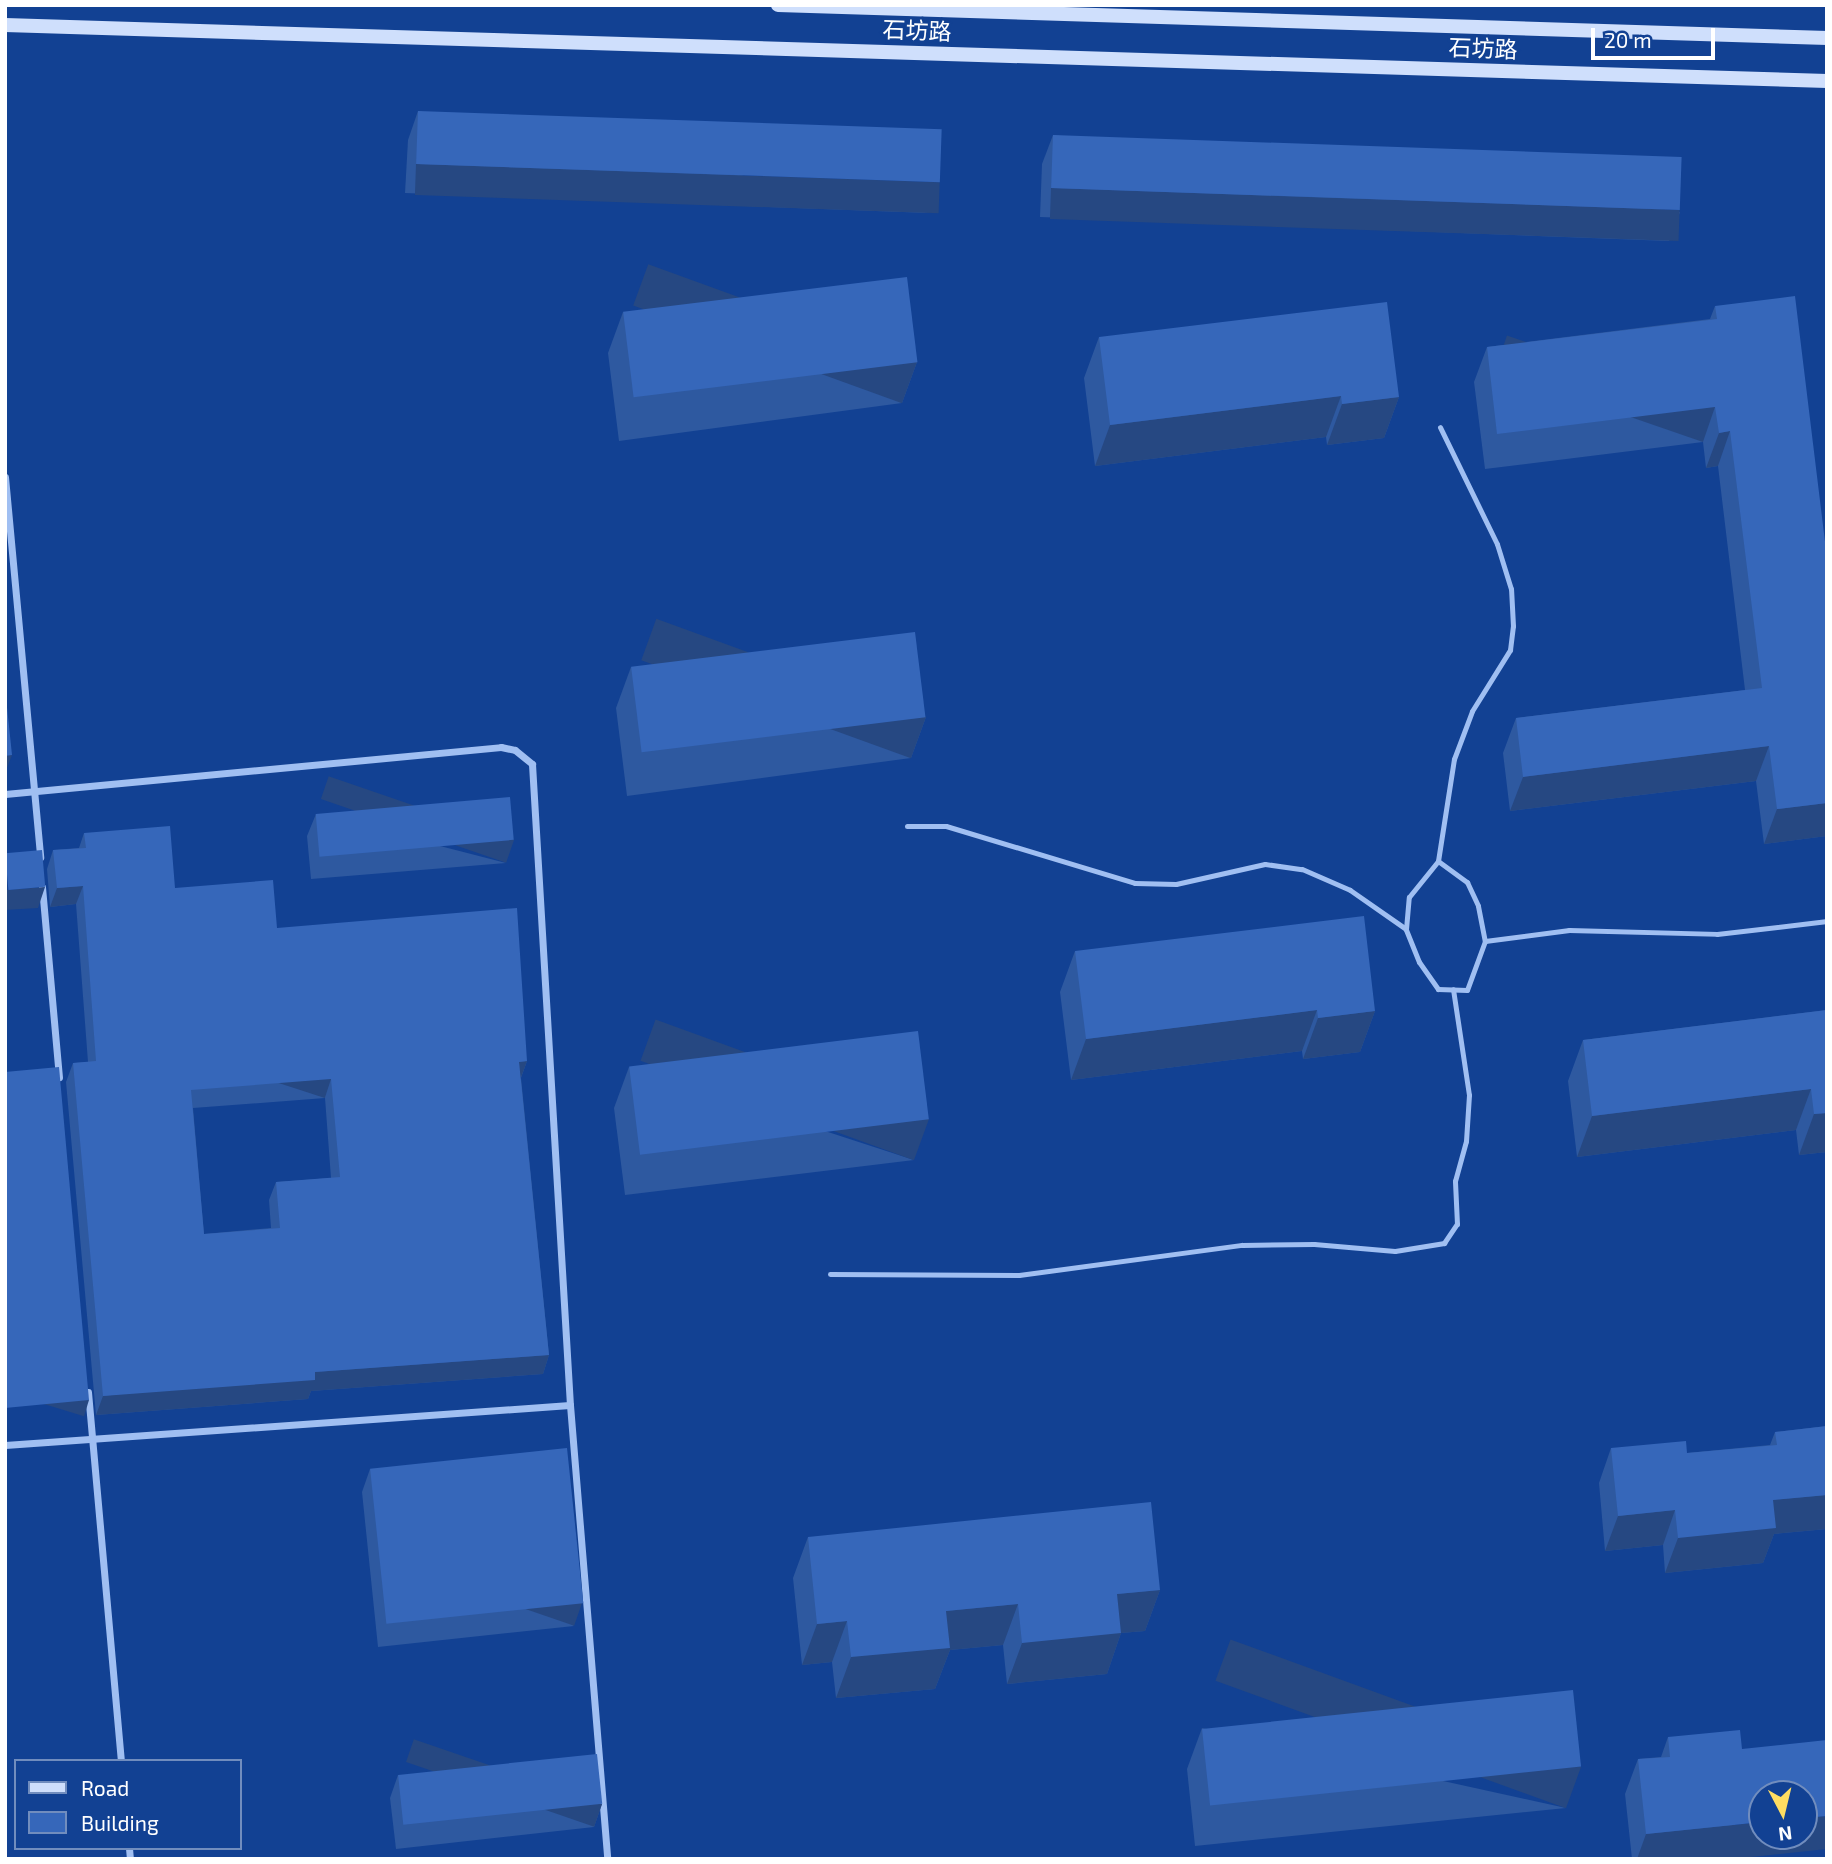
<!DOCTYPE html>
<html>
<head>
<meta charset="utf-8">
<style>
  body { margin:0 }
  #map { position:relative; width:1832px; height:1864px; overflow:hidden; background:#124193; font-family:"Exo 2","Noto Sans SC",sans-serif }
  div>[style] { position:absolute }
  .lane>* { height:5px; margin:-2.5px; padding:0 2.5px; transform-origin:2.5px; border-radius:2.5px; background:#a0bff2 }
  .street>* { height:7px; margin:-3.5px; padding:0 3.5px; transform-origin:3.5px; border-radius:3.5px; background:#a0bff2 }
  .secondary>* { height:14px; margin:-7px; padding:0 7px; transform-origin:7px; border-radius:7px; background:#cfdffc }
  .wall>* { inset:0; background:#2e59a0 }
  .shaded-wall>* { inset:0; background:#264882; transform-origin:0 0 }
  .building>* { inset:0; background:#3667ba; transform-origin:0 0 }
  span { translate:-50% -50%; white-space:nowrap; text-align:center; line-height:1.15; -webkit-text-stroke:5px #124193; paint-order:stroke }
  .street-label { font-size:23px; color:#fff }
  .frame { position:absolute; inset:0; border:7px solid #fff; pointer-events:none }
  .legend { position:absolute; left:14px; top:1759px; width:228px; height:91px; box-sizing:border-box; background:#124193; border:2px solid #718dbe; margin:0; padding:9px 12px; list-style:none; font-size:21px; color:#fff }
  .legend li { display:flex; align-items:center; gap:14px; height:35px }
  .legend b { width:35px; border:2px solid #718dbe }
  .north { position:absolute; left:1748px; top:1780px; width:70px; height:70px; box-sizing:border-box; background:#124193; border:2px solid #718dbe; border-radius:50%; rotate:173deg; font-size:19px; font-weight:700; line-height:28px; text-align:center; color:#fff }
  .north::after { content:''; display:block; margin:auto; width:24px; height:32px; background:#ffdd61; clip-path:polygon(50% 0,100% 100%,50% 72%,0 100%) }
  .scale { position:absolute; left:1591px; top:28px; width:124px; height:32px; box-sizing:border-box; border:4px solid #fff; border-top:0; padding-left:9px; font-size:21px; line-height:24px; white-space:nowrap; color:#fff; -webkit-text-stroke:5px #124193; paint-order:stroke }
</style>
</head>
<body>
<div id="map">
  <div class="lane">
    <i style="left:907px;top:826px;width:39px"></i>
    <i style="left:946px;top:826px;width:197px;rotate:16.8deg"></i>
    <i style="left:1135px;top:883px;width:41px;rotate:1.4deg"></i>
    <i style="left:1176px;top:884px;width:91px;rotate:-12.7deg"></i>
    <i style="left:1265px;top:864px;width:37px;rotate:8deg"></i>
    <i style="left:1302px;top:869px;width:52px;rotate:23.6deg"></i>
    <i style="left:1350px;top:890px;width:68px;rotate:34.9deg"></i>
    <i style="left:1438px;top:861px;width:103px;rotate:-81.1deg"></i>
    <i style="left:1454px;top:759px;width:51px;rotate:-69.4deg"></i>
    <i style="left:1472px;top:711px;width:72px;rotate:-58.1deg"></i>
    <i style="left:1510px;top:650px;width:24px;rotate:-83deg"></i>
    <i style="left:1513px;top:626px;width:37px;rotate:-93deg"></i>
    <i style="left:1511px;top:589px;width:47px;rotate:-107.3deg"></i>
    <i style="left:1497px;top:544px;width:130px;rotate:-116deg"></i>
    <i style="left:1438px;top:861px;width:36px;rotate:36deg"></i>
    <i style="left:1467px;top:882px;width:26px;rotate:65deg"></i>
    <i style="left:1478px;top:906px;width:36px;rotate:79deg"></i>
    <i style="left:1485px;top:941px;width:52px;rotate:110.2deg"></i>
    <i style="left:1467px;top:990px;width:29px;rotate:-178deg"></i>
    <i style="left:1438px;top:989px;width:33px;rotate:-125deg"></i>
    <i style="left:1419px;top:962px;width:35px;rotate:-112deg"></i>
    <i style="left:1406px;top:929px;width:32px;rotate:-85deg"></i>
    <i style="left:1409px;top:897px;width:46px;rotate:-51.1deg"></i>
    <i style="left:1485px;top:941px;width:85px;rotate:-7.5deg"></i>
    <i style="left:1569px;top:930px;width:148px;rotate:1.5deg"></i>
    <i style="left:1717px;top:934px;width:111px;rotate:-6.7deg"></i>
    <i style="left:830px;top:1274px;width:189px;rotate:0.3deg"></i>
    <i style="left:1019px;top:1275px;width:225px;rotate:-7.7deg"></i>
    <i style="left:1242px;top:1245px;width:72px;rotate:-0.8deg"></i>
    <i style="left:1314px;top:1244px;width:81px;rotate:4.9deg"></i>
    <i style="left:1395px;top:1251px;width:50px;rotate:-9.3deg"></i>
    <i style="left:1444px;top:1243px;width:23px;rotate:-56deg"></i>
    <i style="left:1457px;top:1224px;width:43px;rotate:-92.7deg"></i>
    <i style="left:1455px;top:1181px;width:41px;rotate:-74.6deg"></i>
    <i style="left:1466px;top:1141px;width:46px;rotate:-86.3deg"></i>
    <i style="left:1469px;top:1095px;width:107px;rotate:-98.6deg"></i>
  </div>
  <div class="street">
    <i style="left:5px;top:477px;width:382px;rotate:84.7deg"></i>
    <i style="left:5px;top:794px;width:498px;rotate:-5.4deg"></i>
    <i style="left:501px;top:747px;width:14px;rotate:12deg"></i>
    <i style="left:515px;top:750px;width:22px;rotate:39deg"></i>
    <i style="left:532px;top:764px;width:642px;rotate:86.61deg"></i>
    <i style="left:570px;top:1405px;width:456px;rotate:85.3deg"></i>
    <i style="left:42px;top:887px;width:191px;rotate:84.9deg"></i>
    <i style="left:88px;top:1392px;width:370px;rotate:84.9deg"></i>
    <i style="left:5px;top:1445px;width:566px;rotate:-4.05deg"></i>
    <i style="left:129px;top:1848px;width:11px;rotate:85deg"></i>
  </div>
  <div class="secondary">
    <i style="left:778px;top:5px;width:1050px;rotate:1.8deg"></i>
    <i style="left:5px;top:25px;width:1823px;rotate:1.76deg"></i>
  </div>
  <div class="wall">
    <i style="clip-path:polygon(418px 111px,929px 213px,405px 193px,408px 140px)"></i>
    <i style="clip-path:polygon(1053px 135px,1680px 212px,1669px 241px,1040px 217px,1042px 164px)"></i>
    <i style="clip-path:polygon(1715px 306px,1827px 558px,1827px 836px,1764px 844px,1756px 781px,1510px 811px,1503px 753px,1516px 718px,1745px 690px,1718px 466px,1706px 468px,1703px 442px,1485px 469px,1474px 382px,1487px 347px,1710px 319px)"></i>
    <i style="clip-path:polygon(623px 312px,917px 362px,902px 403px,619px 441px,608px 353px)"></i>
    <i style="clip-path:polygon(1099px 337px,1399px 397px,1384px 438px,1327px 445px,1326px 437px,1095px 466px,1084px 378px)"></i>
    <i style="clip-path:polygon(631px 667px,926px 717px,911px 758px,627px 796px,616px 708px)"></i>
    <i style="clip-path:polygon(316px 814px,506px 863px,311px 879px,307px 836px)"></i>
    <i style="clip-path:polygon(evenodd,84px 833px,175px 888px,277px 928px,527px 1061px,521px 1078px,549px 1355px,543px 1374px,311px 1391px,308px 1399px,96px 1415px,66px 1082px,73px 1063px,88px 1062px,76px 904px,50px 907px,47px 869px,53px 850px,79px 848px,84px 833px,325px 1098px,331px 1178px,276px 1182px,269px 1200px,271px 1228px,204px 1234px,193px 1108px,325px 1098px)"></i>
    <i style="clip-path:polygon(1075px 951px,1375px 1011px,1360px 1052px,1303px 1059px,1302px 1051px,1071px 1080px,1060px 992px)"></i>
    <i style="clip-path:polygon(1827px 1010px,1827px 1152px,1799px 1155px,1796px 1130px,1577px 1157px,1568px 1081px,1583px 1040px)"></i>
    <i style="clip-path:polygon(629px 1067px,914px 1160px,625px 1195px,614px 1108px)"></i>
    <i style="clip-path:polygon(1827px 1426px,1827px 1529px,1774px 1534px,1763px 1563px,1665px 1573px,1663px 1545px,1605px 1551px,1599px 1483px,1611px 1448px,1687px 1453px,1770px 1445px,1775px 1432px)"></i>
    <i style="clip-path:polygon(370px 1469px,574px 1626px,378px 1647px,362px 1492px)"></i>
    <i style="clip-path:polygon(808px 1537px,1160px 1590px,1145px 1631px,1121px 1633px,1107px 1674px,1007px 1684px,1003px 1645px,950px 1650px,935px 1689px,836px 1698px,832px 1662px,802px 1665px,793px 1578px)"></i>
    <i style="clip-path:polygon(1202px 1728px,1566px 1808px,1195px 1846px,1187px 1769px)"></i>
    <i style="clip-path:polygon(1668px 1737px,1742px 1749px,1732px 1859px,1632px 1859px,1625px 1794px,1638px 1759px,1661px 1757px)"></i>
    <i style="clip-path:polygon(398px 1775px,602px 1804px,594px 1827px,396px 1849px,390px 1798px)"></i>
  </div>
  <div class="shaded-wall">
    <i style="left:416px;top:164px;width:524px;height:31px;rotate:2deg"></i>
    <i style="left:1051px;top:188px;width:629px;height:31px;rotate:2deg"></i>
    <i style="left:917px;top:362px;width:44px;height:286px;rotate:110deg"></i>
    <i style="clip-path:polygon(1341px 396px,1326px 437px,1095px 466px,1110px 425px)"></i>
    <i style="clip-path:polygon(1399px 397px,1384px 438px,1327px 445px,1342px 404px)"></i>
    <i style="left:1715px;top:407px;width:37px;height:220px;rotate:109deg"></i>
    <i style="clip-path:polygon(1730px 431px,1718px 466px,1706px 468px,1719px 433px)"></i>
    <i style="left:926px;top:717px;width:44px;height:287px;rotate:110deg"></i>
    <i style="clip-path:polygon(1769px 746px,1756px 781px,1510px 811px,1523px 777px)"></i>
    <i style="clip-path:polygon(12px 755px,5px 773px,5px 756px)"></i>
    <i style="clip-path:polygon(1827px 803px,1827px 836px,1764px 844px,1777px 809px)"></i>
    <i style="left:514px;top:840px;width:24px;height:196px;rotate:109deg"></i>
    <i style="clip-path:polygon(83px 886px,76px 904px,50px 907px,57px 888px)"></i>
    <i style="clip-path:polygon(45px 887px,38px 908px,5px 910px,5px 890px)"></i>
    <i style="clip-path:polygon(1317px 1010px,1302px 1051px,1071px 1080px,1086px 1039px)"></i>
    <i style="clip-path:polygon(1375px 1011px,1360px 1052px,1303px 1059px,1318px 1018px)"></i>
    <i style="clip-path:polygon(527px 1061px,520px 1080px,519px 1062px)"></i>
    <i style="left:331px;top:1079px;width:20px;height:140px;rotate:108deg"></i>
    <i style="clip-path:polygon(1811px 1089px,1796px 1130px,1577px 1157px,1592px 1116px)"></i>
    <i style="clip-path:polygon(1827px 1113px,1827px 1152px,1799px 1155px,1814px 1114px)"></i>
    <i style="left:929px;top:1119px;width:44px;height:291px;rotate:110deg"></i>
    <i style="clip-path:polygon(549px 1355px,543px 1374px,311px 1391px,308px 1399px,96px 1415px,103px 1396px,315px 1372px)"></i>
    <i style="left:89px;top:1400px;width:17px;height:84px;rotate:107deg"></i>
    <i style="clip-path:polygon(1827px 1495px,1827px 1529px,1774px 1534px,1763px 1563px,1665px 1573px,1678px 1538px,1773px 1500px)"></i>
    <i style="clip-path:polygon(1675px 1510px,1663px 1545px,1605px 1551px,1618px 1516px)"></i>
    <i style="clip-path:polygon(1160px 1590px,1145px 1631px,1121px 1633px,1107px 1674px,1007px 1684px,1022px 1643px,1117px 1594px)"></i>
    <i style="left:582px;top:1603px;width:24px;height:197px;rotate:109deg"></i>
    <i style="clip-path:polygon(1018px 1604px,1003px 1645px,950px 1650px,935px 1689px,836px 1698px,851px 1657px,946px 1611px)"></i>
    <i style="clip-path:polygon(847px 1621px,832px 1662px,802px 1665px,817px 1624px)"></i>
    <i style="left:1581px;top:1767px;width:44px;height:373px;rotate:110deg"></i>
    <i style="left:602px;top:1804px;width:24px;height:199px;rotate:109deg"></i>
    <i style="clip-path:polygon(1827px 1816px,1827px 1849px,1732px 1859px,1637px 1859px,1646px 1834px,1762px 1822px,1762px 1836px,1804px 1836px,1804px 1818px)"></i>
  </div>
  <div class="building">
    <i style="left:418px;top:111px;width:524px;height:53px;rotate:2deg"></i>
    <i style="left:1053px;top:135px;width:629px;height:53px;rotate:2deg"></i>
    <i style="left:907px;top:277px;width:86px;height:286px;rotate:83deg"></i>
    <i style="clip-path:polygon(1795px 296px,1827px 558px,1827px 803px,1777px 809px,1769px 746px,1523px 777px,1516px 718px,1762px 688px,1730px 431px,1719px 433px,1715px 407px,1497px 434px,1487px 347px,1717px 319px,1715px 306px)"></i>
    <i style="clip-path:polygon(1387px 302px,1399px 397px,1342px 404px,1341px 396px,1110px 425px,1099px 337px)"></i>
    <i style="left:915px;top:632px;width:86px;height:286px;rotate:83deg"></i>
    <i style="clip-path:polygon(5px 688px,12px 755px,5px 756px)"></i>
    <i style="left:510px;top:797px;width:43px;height:195px;rotate:85deg"></i>
    <i style="clip-path:polygon(evenodd,170px 826px,175px 888px,273px 880px,277px 928px,517px 908px,527px 1061px,519px 1062px,549px 1355px,315px 1372px,315px 1380px,103px 1396px,73px 1063px,96px 1061px,83px 886px,57px 888px,53px 850px,86px 848px,84px 833px,170px 826px,331px 1079px,340px 1177px,276px 1182px,280px 1228px,204px 1234px,191px 1090px,331px 1079px)"></i>
    <i style="left:42px;top:850px;width:37px;height:37px;rotate:85deg"></i>
    <i style="clip-path:polygon(1364px 916px,1375px 1011px,1318px 1018px,1317px 1010px,1086px 1039px,1075px 951px)"></i>
    <i style="clip-path:polygon(1827px 1010px,1827px 1113px,1814px 1114px,1811px 1089px,1592px 1116px,1583px 1040px)"></i>
    <i style="left:918px;top:1031px;width:89px;height:291px;rotate:83deg"></i>
    <i style="clip-path:polygon(59px 1067px,89px 1400px,5px 1408px,5px 1072px)"></i>
    <i style="clip-path:polygon(1827px 1426px,1827px 1495px,1773px 1500px,1776px 1528px,1678px 1538px,1675px 1510px,1618px 1516px,1611px 1448px,1686px 1441px,1687px 1453px,1777px 1445px,1775px 1432px)"></i>
    <i style="left:567px;top:1448px;width:156px;height:198px;rotate:84deg"></i>
    <i style="clip-path:polygon(1151px 1502px,1160px 1590px,1117px 1594px,1121px 1633px,1022px 1643px,1018px 1604px,946px 1611px,950px 1648px,851px 1657px,847px 1621px,817px 1624px,808px 1537px)"></i>
    <i style="left:1573px;top:1690px;width:77px;height:373px;rotate:84deg"></i>
    <i style="clip-path:polygon(1740px 1730px,1742px 1749px,1827px 1740px,1827px 1816px,1804px 1818px,1804px 1794px,1762px 1794px,1762px 1822px,1646px 1834px,1638px 1759px,1670px 1757px,1668px 1737px)"></i>
    <i style="left:597px;top:1754px;width:50px;height:200px;rotate:84deg"></i>
  </div>
  <div class="street-label">
    <span style="left:917px;top:30px;rotate:2deg">石坊路</span>
    <span style="left:1483px;top:48px;rotate:2deg">石坊路</span>
  </div>
  <div class="frame"></div>
  <ul class="legend">
  <li><b style="height:9px;background:#cfdffc"></b>Road</li>
  <li><b style="height:19px;background:#3667ba"></b>Building</li>
  </ul>
  <div class="north">N</div>
  <div class="scale">20 m</div>
</div>
</body>
</html>
